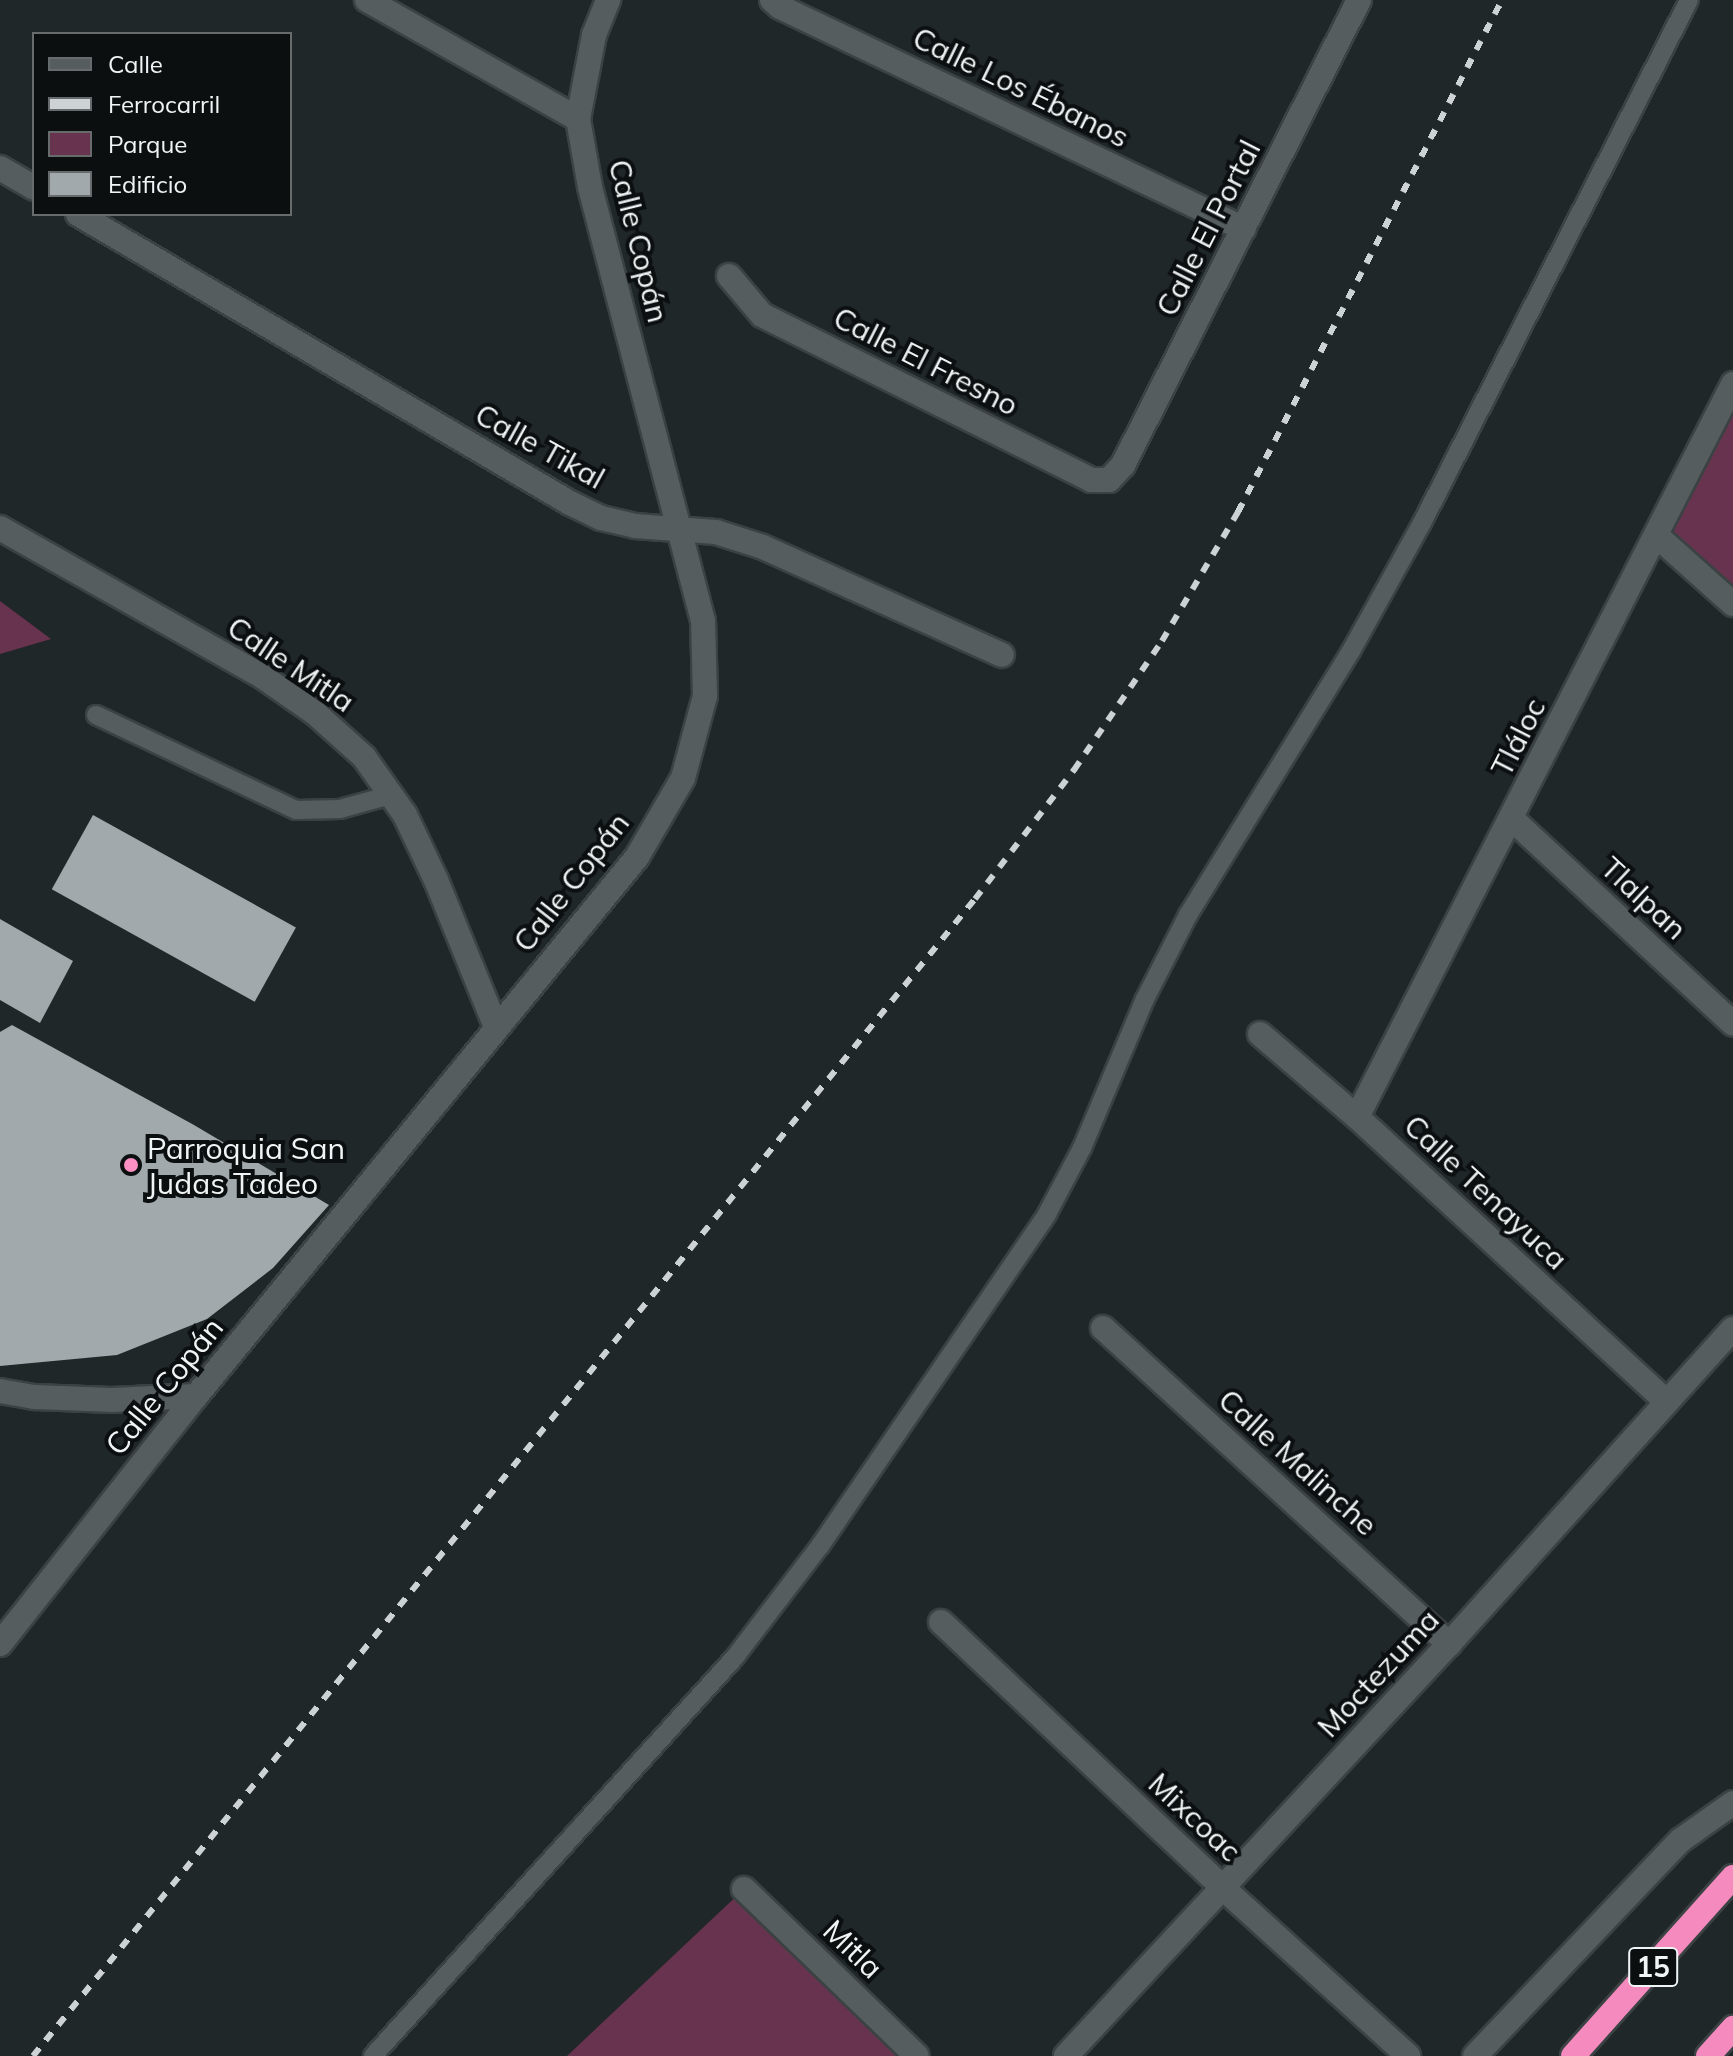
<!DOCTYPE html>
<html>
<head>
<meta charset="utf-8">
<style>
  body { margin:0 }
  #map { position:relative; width:1733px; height:2056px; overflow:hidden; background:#202729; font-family:Mulish,sans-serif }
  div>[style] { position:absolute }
  .green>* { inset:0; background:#68334e }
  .building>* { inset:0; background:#a1a9ac; transform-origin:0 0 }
  .roads { filter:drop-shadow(2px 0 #3c4243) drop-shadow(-2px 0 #3c4243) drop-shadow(0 2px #3c4243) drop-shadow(0 -2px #3c4243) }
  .lane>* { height:18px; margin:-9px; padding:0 9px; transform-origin:9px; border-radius:9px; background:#555d5f }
  .street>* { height:24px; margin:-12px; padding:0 12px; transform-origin:12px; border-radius:12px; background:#555d5f }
  .highway>* { height:24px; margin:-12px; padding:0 12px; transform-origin:12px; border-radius:12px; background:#f58abe }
  .rail>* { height:6px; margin-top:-3px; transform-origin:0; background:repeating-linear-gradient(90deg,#cdd3d4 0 10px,transparent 0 20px) }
  .dots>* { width:22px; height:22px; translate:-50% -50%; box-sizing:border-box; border:4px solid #0c0f10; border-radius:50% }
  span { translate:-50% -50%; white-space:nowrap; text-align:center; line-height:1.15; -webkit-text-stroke:8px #0c0f10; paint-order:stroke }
  .shield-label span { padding:2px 6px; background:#0c0f10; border:2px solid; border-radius:6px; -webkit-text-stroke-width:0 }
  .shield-label { font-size:28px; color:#eff4f5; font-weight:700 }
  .street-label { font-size:30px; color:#eff4f5 }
  .poi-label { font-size:30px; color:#eff4f5 }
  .left { translate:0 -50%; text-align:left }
  .legend { position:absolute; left:32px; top:32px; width:260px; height:184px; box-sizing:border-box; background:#0c0f10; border:2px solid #676b6c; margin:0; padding:10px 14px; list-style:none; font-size:24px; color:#eff4f5 }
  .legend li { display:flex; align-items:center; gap:16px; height:40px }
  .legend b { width:40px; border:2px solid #676b6c }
</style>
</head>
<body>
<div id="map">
  <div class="green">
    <i style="clip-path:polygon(1733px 384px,1733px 604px,1657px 535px)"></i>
    <i style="clip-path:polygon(0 601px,51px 639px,0 654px)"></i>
    <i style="clip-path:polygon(744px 1889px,917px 2056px,567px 2056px)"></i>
  </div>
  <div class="building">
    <i style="left:93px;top:815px;width:232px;height:85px;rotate:29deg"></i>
    <i style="clip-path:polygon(0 919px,73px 961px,40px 1023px,0 1000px)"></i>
    <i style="clip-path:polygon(12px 1025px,194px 1125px,329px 1205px,273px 1268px,207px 1319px,117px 1355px,0 1366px,0 1032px)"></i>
  </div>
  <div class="roads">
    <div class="lane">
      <i style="left:96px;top:715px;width:221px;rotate:25.4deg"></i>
      <i style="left:296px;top:810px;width:44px;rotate:-1.3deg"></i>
      <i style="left:340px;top:809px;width:53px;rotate:-15.4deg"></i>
      <i style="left:373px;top:2056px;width:539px;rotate:-47.78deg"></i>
      <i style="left:735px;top:1657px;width:140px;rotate:-52.6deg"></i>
      <i style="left:820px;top:1546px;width:402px;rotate:-55.6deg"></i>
      <i style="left:1047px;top:1214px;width:75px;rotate:-62.1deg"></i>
      <i style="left:1082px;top:1148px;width:162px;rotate:-67.1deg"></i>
      <i style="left:1145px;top:999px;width:94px;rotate:-62.9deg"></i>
      <i style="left:1188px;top:915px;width:310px;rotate:-58.3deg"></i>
      <i style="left:1351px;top:651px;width:146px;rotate:-61deg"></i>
      <i style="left:1422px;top:523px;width:587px;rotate:-62.95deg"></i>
    </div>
    <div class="street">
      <i style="left:367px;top:0;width:242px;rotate:29.4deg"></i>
      <i style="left:772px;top:0;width:11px;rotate:41deg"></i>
      <i style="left:780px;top:7px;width:514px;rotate:25.57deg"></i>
      <i style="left:0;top:168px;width:39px;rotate:30deg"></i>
      <i style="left:78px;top:214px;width:571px;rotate:30.43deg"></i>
      <i style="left:570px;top:503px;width:34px;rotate:26deg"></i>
      <i style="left:601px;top:518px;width:35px;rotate:13deg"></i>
      <i style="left:635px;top:526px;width:81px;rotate:4.2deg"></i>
      <i style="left:716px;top:532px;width:49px;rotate:17.7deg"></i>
      <i style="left:763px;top:547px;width:262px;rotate:24.3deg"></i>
      <i style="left:729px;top:276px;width:51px;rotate:49.8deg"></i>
      <i style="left:762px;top:315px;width:368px;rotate:26.6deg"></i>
      <i style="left:1091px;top:480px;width:18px"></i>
      <i style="left:1109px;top:480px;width:21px;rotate:-47deg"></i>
      <i style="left:1123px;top:465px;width:521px;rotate:-63.09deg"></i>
      <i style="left:0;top:528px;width:302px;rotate:29.5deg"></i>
      <i style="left:263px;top:677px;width:63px;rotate:34.7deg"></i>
      <i style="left:315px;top:713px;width:66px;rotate:41.9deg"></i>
      <i style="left:364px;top:757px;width:71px;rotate:54.7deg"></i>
      <i style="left:405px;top:815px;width:72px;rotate:64.5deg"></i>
      <i style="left:436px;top:880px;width:159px;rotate:67.8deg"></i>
      <i style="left:1657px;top:536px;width:102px;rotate:41.8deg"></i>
      <i style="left:1512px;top:819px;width:301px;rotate:42.8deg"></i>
      <i style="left:1260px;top:1034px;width:128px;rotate:40.6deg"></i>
      <i style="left:1357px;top:1117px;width:418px;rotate:42.6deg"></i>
      <i style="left:1357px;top:1117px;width:824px;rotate:-62.84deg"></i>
      <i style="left:1103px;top:1328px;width:469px;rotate:42.4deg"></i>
      <i style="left:0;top:1391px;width:36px;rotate:10deg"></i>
      <i style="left:35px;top:1397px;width:77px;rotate:2.2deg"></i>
      <i style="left:112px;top:1400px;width:84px;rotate:-2.7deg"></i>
      <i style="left:941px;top:1622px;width:388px;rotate:43.3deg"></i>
      <i style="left:1223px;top:1888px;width:250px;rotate:42.2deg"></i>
      <i style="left:0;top:1644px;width:316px;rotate:-51.7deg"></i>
      <i style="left:196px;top:1396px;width:696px;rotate:-50.71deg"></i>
      <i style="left:637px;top:857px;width:91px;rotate:-59.8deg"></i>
      <i style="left:683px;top:778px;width:85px;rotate:-75deg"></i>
      <i style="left:705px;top:696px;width:75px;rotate:-91.5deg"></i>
      <i style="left:703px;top:621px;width:448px;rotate:-104.6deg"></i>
      <i style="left:590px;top:187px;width:69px;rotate:-100deg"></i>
      <i style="left:578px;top:119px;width:86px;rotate:-79.2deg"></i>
      <i style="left:594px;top:35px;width:38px;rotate:-68deg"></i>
      <i style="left:744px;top:1889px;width:240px;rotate:44deg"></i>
      <i style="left:1066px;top:2056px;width:563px;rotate:-47.09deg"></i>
      <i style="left:1449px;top:1644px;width:424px;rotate:-48deg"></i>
      <i style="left:1475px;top:2056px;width:298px;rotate:-46.4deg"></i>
      <i style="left:1681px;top:1840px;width:64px;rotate:-35.4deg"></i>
    </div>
    <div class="highway">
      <i style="left:1573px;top:2056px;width:240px;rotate:-48.2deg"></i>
      <i style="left:1708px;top:2056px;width:38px;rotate:-48deg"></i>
    </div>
  </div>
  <div class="rail">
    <i style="left:33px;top:2056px;width:1492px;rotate:-50.85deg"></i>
    <i style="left:975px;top:899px;width:163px;rotate:-52.5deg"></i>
    <i style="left:1074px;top:770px;width:156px;rotate:-55.7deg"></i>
    <i style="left:1162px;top:641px;width:150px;rotate:-59.5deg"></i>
    <i style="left:1238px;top:512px;width:576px;rotate:-62.72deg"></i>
  </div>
  <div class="dots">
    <i style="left:131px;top:1165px;background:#fb8fc4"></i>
  </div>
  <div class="shield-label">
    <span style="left:1653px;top:1967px">15</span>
  </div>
  <div class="street-label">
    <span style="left:1021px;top:87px;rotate:26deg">Calle Los Ébanos</span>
    <span style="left:1208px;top:228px;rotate:-63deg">Calle El Portal</span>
    <span style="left:639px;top:241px;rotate:76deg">Calle Copán</span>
    <span style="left:926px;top:361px;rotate:27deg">Calle El Fresno</span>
    <span style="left:540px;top:446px;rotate:29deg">Calle Tikal</span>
    <span style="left:291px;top:664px;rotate:34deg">Calle Mitla</span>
    <span style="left:1518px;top:737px;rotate:-63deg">Tláloc</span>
    <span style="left:571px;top:882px;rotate:-52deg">Calle Copán</span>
    <span style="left:1644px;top:898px;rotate:43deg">Tlalpan</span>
    <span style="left:1486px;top:1192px;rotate:43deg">Calle Tenayuca</span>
    <span style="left:164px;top:1386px;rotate:-51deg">Calle Copán</span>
    <span style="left:1298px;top:1462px;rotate:42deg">Calle Malinche</span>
    <span style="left:1378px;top:1673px;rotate:-47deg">Moctezuma</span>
    <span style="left:1195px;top:1817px;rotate:43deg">Mixcoac</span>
    <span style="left:853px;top:1949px;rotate:44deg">Mitla</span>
  </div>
  <div class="poi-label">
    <span class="left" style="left:147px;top:1165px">Parroquia San<br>Judas Tadeo</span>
  </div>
  <ul class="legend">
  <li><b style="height:10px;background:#555d5f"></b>Calle</li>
  <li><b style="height:10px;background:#cdd3d4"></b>Ferrocarril</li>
  <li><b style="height:22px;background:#68334e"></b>Parque</li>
  <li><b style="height:22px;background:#a1a9ac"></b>Edificio</li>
  </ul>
</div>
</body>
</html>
